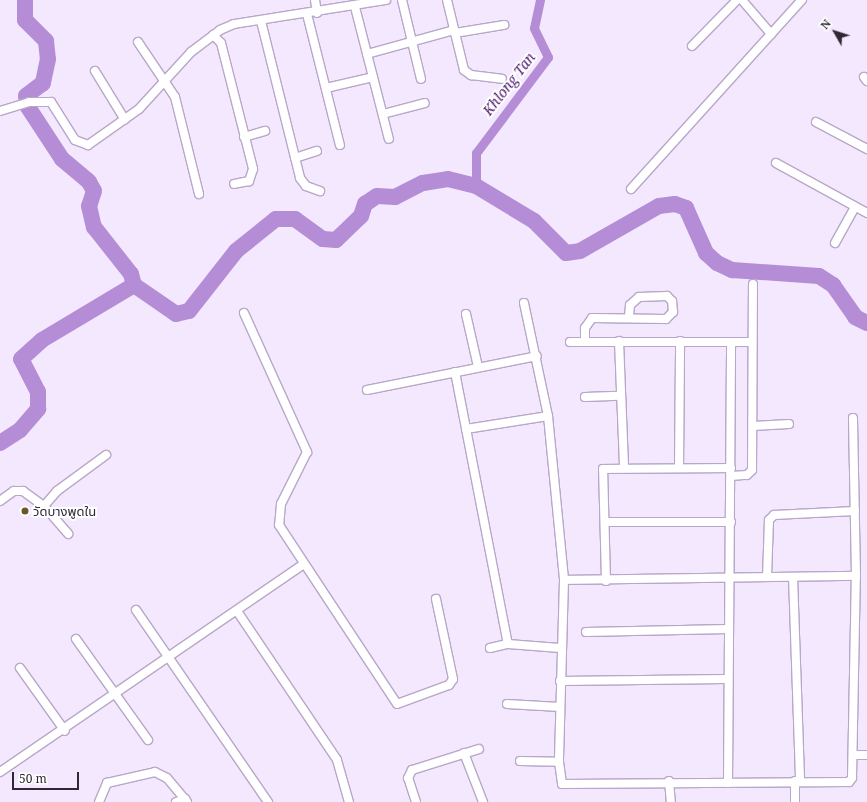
<!DOCTYPE html>
<html>
<head>
<meta charset="utf-8">
<style>
  body { margin:0 }
  #map { position:relative; width:867px; height:802px; overflow:hidden; background:#f3e8fd; font-family:"Noto Serif","Noto Sans Thai",serif }
  div>[style] { position:absolute }
  .canal>* { height:9px; margin:-4.5px; padding:0 4.5px; transform-origin:4.5px; border-radius:4.5px; background:#b48dd6 }
  .river>* { height:16px; margin:-8px; padding:0 8px; transform-origin:8px; border-radius:8px; background:#b48dd6 }
  .roads { filter:drop-shadow(1px 0 #b8a7c8) drop-shadow(-1px 0 #b8a7c8) drop-shadow(0 1px #b8a7c8) drop-shadow(0 -1px #b8a7c8) }
  .minor>* { height:8px; margin:-4px; padding:0 4px; transform-origin:4px; border-radius:4px; background:#fff }
  .dots>* { width:11px; height:11px; translate:-50% -50%; box-sizing:border-box; border:2px solid #fff; border-radius:50% }
  span { translate:-50% -50%; white-space:nowrap; text-align:center; line-height:1.15; -webkit-text-stroke:4px #fff; paint-order:stroke }
  .poi-label { font-size:13px; color:#2e2734 }
  .left { translate:0 -50%; text-align:left }
  .water-label { font-size:14px; color:#4a156c; font-style:italic }
  .north { position:absolute; left:815px; top:12px; width:40px; height:40px; -webkit-text-stroke:3px #fff; paint-order:stroke; rotate:309deg; font-size:11px; font-weight:700; line-height:16px; text-align:center; color:#2e2734 }
  .north::after { content:''; display:block; margin:auto; width:14px; height:18px; background:#2e2734; clip-path:polygon(50% 0,100% 100%,50% 72%,0 100%) }
  .scale { position:absolute; left:12px; top:772px; width:67px; height:18px; box-sizing:border-box; border:2px solid #2e2734; border-top:0; padding-left:5px; font-size:12px; line-height:14px; white-space:nowrap; color:#2e2734; -webkit-text-stroke:3px #fff; paint-order:stroke }
</style>
</head>
<body>
<div id="map">
  <div class="canal">
    <i style="left:476px;top:186px;width:33px;rotate:-90deg"></i>
    <i style="left:476px;top:153px;width:120px;rotate:-53.1deg"></i>
    <i style="left:548px;top:57px;width:32px;rotate:-116deg"></i>
    <i style="left:534px;top:28px;width:29px;rotate:-78deg"></i>
  </div>
  <div class="river">
    <i style="left:25px;top:0;width:20px;rotate:90deg"></i>
    <i style="left:25px;top:20px;width:30px;rotate:45deg"></i>
    <i style="left:46px;top:41px;width:18px;rotate:84deg"></i>
    <i style="left:48px;top:59px;width:25px;rotate:102deg"></i>
    <i style="left:43px;top:83px;width:21px;rotate:143deg"></i>
    <i style="left:26px;top:96px;width:11px;rotate:80deg"></i>
    <i style="left:28px;top:107px;width:62px;rotate:56.8deg"></i>
    <i style="left:62px;top:159px;width:35px;rotate:40deg"></i>
    <i style="left:89px;top:182px;width:10px;rotate:61deg"></i>
    <i style="left:94px;top:191px;width:16px;rotate:108deg"></i>
    <i style="left:89px;top:206px;width:22px;rotate:77deg"></i>
    <i style="left:94px;top:227px;width:60px;rotate:51.8deg"></i>
    <i style="left:131px;top:274px;width:11px;rotate:75deg"></i>
    <i style="left:0;top:443px;width:24px;rotate:-33deg"></i>
    <i style="left:20px;top:430px;width:28px;rotate:-49deg"></i>
    <i style="left:38px;top:409px;width:17px;rotate:-90deg"></i>
    <i style="left:38px;top:392px;width:37px;rotate:-117deg"></i>
    <i style="left:21px;top:359px;width:28px;rotate:-42deg"></i>
    <i style="left:42px;top:340px;width:107px;rotate:-30.9deg"></i>
    <i style="left:134px;top:285px;width:51px;rotate:34.6deg"></i>
    <i style="left:176px;top:314px;width:13px;rotate:-13deg"></i>
    <i style="left:189px;top:311px;width:76px;rotate:-51.9deg"></i>
    <i style="left:236px;top:251px;width:51px;rotate:-38.7deg"></i>
    <i style="left:276px;top:219px;width:19px"></i>
    <i style="left:295px;top:219px;width:34px;rotate:36deg"></i>
    <i style="left:323px;top:239px;width:13px;rotate:4deg"></i>
    <i style="left:336px;top:240px;width:35px;rotate:-44deg"></i>
    <i style="left:361px;top:216px;width:13px;rotate:-72deg"></i>
    <i style="left:365px;top:204px;width:14px;rotate:-34deg"></i>
    <i style="left:377px;top:196px;width:18px;rotate:3deg"></i>
    <i style="left:395px;top:197px;width:31px;rotate:-27deg"></i>
    <i style="left:423px;top:183px;width:25px;rotate:-9deg"></i>
    <i style="left:448px;top:179px;width:29px;rotate:14deg"></i>
    <i style="left:476px;top:186px;width:68px;rotate:31.1deg"></i>
    <i style="left:534px;top:221px;width:45px;rotate:45deg"></i>
    <i style="left:566px;top:253px;width:14px;rotate:-8deg"></i>
    <i style="left:580px;top:251px;width:91px;rotate:-29.7deg"></i>
    <i style="left:659px;top:206px;width:16px;rotate:-7deg"></i>
    <i style="left:675px;top:204px;width:12px;rotate:20deg"></i>
    <i style="left:686px;top:208px;width:49px;rotate:66deg"></i>
    <i style="left:706px;top:253px;width:15px;rotate:42deg"></i>
    <i style="left:717px;top:263px;width:17px;rotate:25deg"></i>
    <i style="left:732px;top:270px;width:87px;rotate:3.9deg"></i>
    <i style="left:819px;top:276px;width:17px;rotate:33deg"></i>
    <i style="left:833px;top:285px;width:39px;rotate:55deg"></i>
    <i style="left:855px;top:317px;width:13px;rotate:27deg"></i>
  </div>
  <div class="roads">
    <div class="minor">
      <i style="left:315px;top:0;width:13px;rotate:81deg"></i>
      <i style="left:402px;top:0;width:81px;rotate:76.5deg"></i>
      <i style="left:447px;top:0;width:72px;rotate:76.3deg"></i>
      <i style="left:464px;top:70px;width:9px;rotate:36deg"></i>
      <i style="left:471px;top:75px;width:31px;rotate:7deg"></i>
      <i style="left:742px;top:0;width:45px;rotate:49.5deg"></i>
      <i style="left:355px;top:7px;width:136px;rotate:75.6deg"></i>
      <i style="left:307px;top:14px;width:135px;rotate:75.9deg"></i>
      <i style="left:261px;top:21px;width:162px;rotate:76deg"></i>
      <i style="left:300px;top:178px;width:10px;rotate:53deg"></i>
      <i style="left:306px;top:186px;width:15px;rotate:20deg"></i>
      <i style="left:455px;top:33px;width:50px;rotate:-9.3deg"></i>
      <i style="left:213px;top:35px;width:11px;rotate:45deg"></i>
      <i style="left:221px;top:43px;width:130px;rotate:75.7deg"></i>
      <i style="left:253px;top:169px;width:13px;rotate:108deg"></i>
      <i style="left:249px;top:181px;width:15px;rotate:169deg"></i>
      <i style="left:138px;top:42px;width:66px;rotate:56.1deg"></i>
      <i style="left:175px;top:97px;width:100px;rotate:76.1deg"></i>
      <i style="left:692px;top:46px;width:64px;rotate:-45.6deg"></i>
      <i style="left:367px;top:54px;width:90px;rotate:-15.4deg"></i>
      <i style="left:95px;top:71px;width:57px;rotate:58.5deg"></i>
      <i style="left:864px;top:77px;width:5px;rotate:53deg"></i>
      <i style="left:326px;top:88px;width:48px;rotate:-13.2deg"></i>
      <i style="left:0;top:111px;width:30px;rotate:-17deg"></i>
      <i style="left:29px;top:102px;width:22px"></i>
      <i style="left:51px;top:102px;width:45px;rotate:57.7deg"></i>
      <i style="left:75px;top:140px;width:14px;rotate:21deg"></i>
      <i style="left:88px;top:145px;width:62px;rotate:-35.2deg"></i>
      <i style="left:139px;top:109px;width:77px;rotate:-47.6deg"></i>
      <i style="left:191px;top:52px;width:36px;rotate:-37deg"></i>
      <i style="left:220px;top:30px;width:15px;rotate:-23deg"></i>
      <i style="left:234px;top:24px;width:154px;rotate:-9deg"></i>
      <i style="left:383px;top:114px;width:43px;rotate:-14.7deg"></i>
      <i style="left:816px;top:122px;width:58px;rotate:27.9deg"></i>
      <i style="left:244px;top:137px;width:22px;rotate:-16deg"></i>
      <i style="left:295px;top:158px;width:23px;rotate:-18deg"></i>
      <i style="left:776px;top:163px;width:104px;rotate:28.8deg"></i>
      <i style="left:631px;top:189px;width:255px;rotate:-47.9deg"></i>
      <i style="left:835px;top:243px;width:41px;rotate:-60.9deg"></i>
      <i style="left:524px;top:303px;width:116px;rotate:78deg"></i>
      <i style="left:548px;top:416px;width:165px;rotate:84.4deg"></i>
      <i style="left:564px;top:580px;width:182px;rotate:91.6deg"></i>
      <i style="left:559px;top:762px;width:22px;rotate:82deg"></i>
      <i style="left:562px;top:784px;width:287px;rotate:-0.4deg"></i>
      <i style="left:849px;top:782px;width:5px;rotate:-53deg"></i>
      <i style="left:852px;top:778px;width:202px;rotate:-88.9deg"></i>
      <i style="left:856px;top:576px;width:158px;rotate:-91.1deg"></i>
      <i style="left:244px;top:313px;width:153px;rotate:65.6deg"></i>
      <i style="left:307px;top:452px;width:58px;rotate:116.6deg"></i>
      <i style="left:281px;top:504px;width:21px;rotate:95deg"></i>
      <i style="left:279px;top:525px;width:214px;rotate:56.6deg"></i>
      <i style="left:397px;top:704px;width:55px;rotate:-20.1deg"></i>
      <i style="left:449px;top:685px;width:7px;rotate:-56deg"></i>
      <i style="left:453px;top:679px;width:82px;rotate:-102deg"></i>
      <i style="left:466px;top:314px;width:54px;rotate:77.2deg"></i>
      <i style="left:585px;top:341px;width:13px;rotate:-90deg"></i>
      <i style="left:585px;top:328px;width:12px;rotate:-55deg"></i>
      <i style="left:592px;top:318px;width:74px;rotate:0.8deg"></i>
      <i style="left:666px;top:319px;width:10px;rotate:-45deg"></i>
      <i style="left:673px;top:312px;width:11px;rotate:-95deg"></i>
      <i style="left:672px;top:301px;width:7px;rotate:-135deg"></i>
      <i style="left:667px;top:296px;width:28px;rotate:178deg"></i>
      <i style="left:639px;top:297px;width:12px;rotate:138deg"></i>
      <i style="left:630px;top:305px;width:12px;rotate:95deg"></i>
      <i style="left:619px;top:341px;width:127px;rotate:87.7deg"></i>
      <i style="left:570px;top:342px;width:181px"></i>
      <i style="left:455px;top:372px;width:277px;rotate:79deg"></i>
      <i style="left:508px;top:644px;width:52px;rotate:4.4deg"></i>
      <i style="left:367px;top:390px;width:173px;rotate:-11.3deg"></i>
      <i style="left:585px;top:397px;width:34px;rotate:-2deg"></i>
      <i style="left:753px;top:426px;width:36px;rotate:-3deg"></i>
      <i style="left:466px;top:429px;width:83px;rotate:-9deg"></i>
      <i style="left:679px;top:468px;width:127px;rotate:-89.5deg"></i>
      <i style="left:731px;top:476px;width:16px;rotate:-4deg"></i>
      <i style="left:747px;top:475px;width:7px;rotate:-45deg"></i>
      <i style="left:752px;top:470px;width:186px;rotate:-89.7deg"></i>
      <i style="left:0;top:501px;width:17px;rotate:-36deg"></i>
      <i style="left:14px;top:491px;width:9px"></i>
      <i style="left:23px;top:491px;width:26px;rotate:36deg"></i>
      <i style="left:44px;top:506px;width:37px;rotate:49deg"></i>
      <i style="left:44px;top:506px;width:20px;rotate:-49deg"></i>
      <i style="left:57px;top:491px;width:61px;rotate:-36.3deg"></i>
      <i style="left:605px;top:522px;width:126px"></i>
      <i style="left:767px;top:577px;width:57px;rotate:-88deg"></i>
      <i style="left:769px;top:520px;width:7px;rotate:-45deg"></i>
      <i style="left:774px;top:515px;width:81px;rotate:-2.8deg"></i>
      <i style="left:793px;top:577px;width:204px;rotate:88deg"></i>
      <i style="left:564px;top:580px;width:292px;rotate:-0.8deg"></i>
      <i style="left:606px;top:581px;width:112px;rotate:-91.5deg"></i>
      <i style="left:603px;top:469px;width:128px;rotate:-0.4deg"></i>
      <i style="left:136px;top:610px;width:233px;rotate:55.5deg"></i>
      <i style="left:237px;top:611px;width:179px;rotate:56.1deg"></i>
      <i style="left:337px;top:760px;width:44px;rotate:74.1deg"></i>
      <i style="left:586px;top:632px;width:142px;rotate:-1.2deg"></i>
      <i style="left:76px;top:639px;width:124px;rotate:54.5deg"></i>
      <i style="left:490px;top:648px;width:18px;rotate:-13deg"></i>
      <i style="left:20px;top:668px;width:77px;rotate:54.5deg"></i>
      <i style="left:560px;top:681px;width:166px;rotate:-0.7deg"></i>
      <i style="left:507px;top:704px;width:53px;rotate:3.2deg"></i>
      <i style="left:464px;top:753px;width:53px;rotate:68.8deg"></i>
      <i style="left:853px;top:755px;width:14px"></i>
      <i style="left:520px;top:761px;width:39px;rotate:1deg"></i>
      <i style="left:0;top:772px;width:368px;rotate:-34.4deg"></i>
      <i style="left:669px;top:781px;width:21px;rotate:85deg"></i>
      <i style="left:728px;top:783px;width:440px;rotate:-89.6deg"></i>
      <i style="left:99px;top:802px;width:21px;rotate:-67deg"></i>
      <i style="left:107px;top:783px;width:49px;rotate:-12.9deg"></i>
      <i style="left:155px;top:772px;width:13px;rotate:27deg"></i>
      <i style="left:167px;top:778px;width:31px;rotate:50deg"></i>
      <i style="left:176px;top:802px;width:10px;rotate:-17deg"></i>
      <i style="left:416px;top:802px;width:25px;rotate:-108deg"></i>
      <i style="left:408px;top:778px;width:9px;rotate:-63deg"></i>
      <i style="left:412px;top:770px;width:70px;rotate:-17.4deg"></i>
      <i style="left:795px;top:802px;width:21px;rotate:-90deg"></i>
    </div>
  </div>
  <div class="dots">
    <i style="left:25px;top:511px;background:#6e5627"></i>
  </div>
  <div class="poi-label">
    <span class="left" style="left:33px;top:511px">วัดบางพูดใน</span>
  </div>
  <div class="water-label">
    <span style="left:509px;top:84px;rotate:-52deg">Khlong Tan</span>
  </div>
  <div class="north">N</div>
  <div class="scale">50 m</div>
</div>
</body>
</html>
